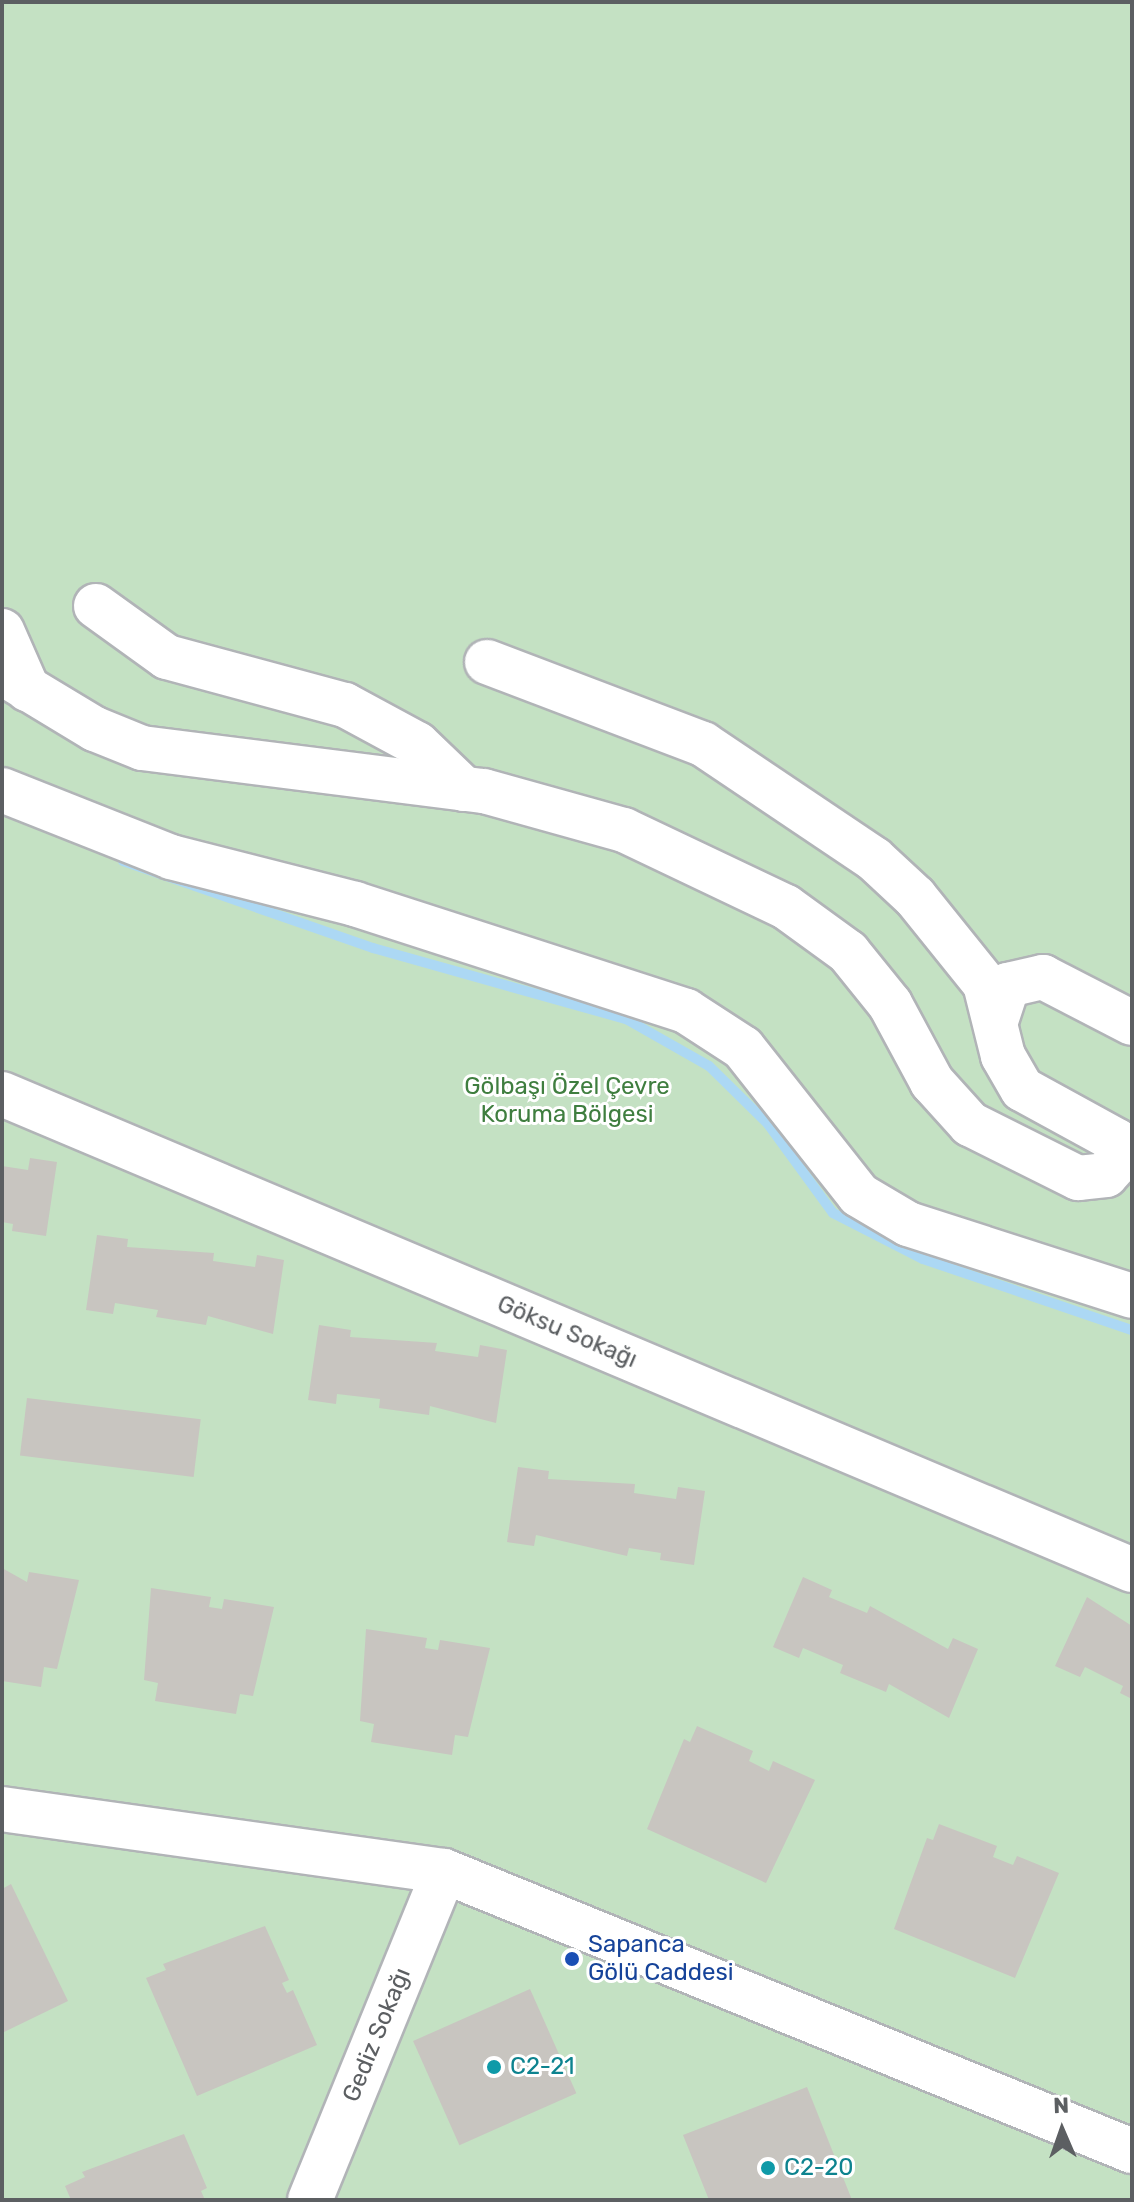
<!DOCTYPE html>
<html>
<head>
<meta charset="utf-8">
<style>
  body { margin:0 }
  #map { position:relative; width:1134px; height:2202px; overflow:hidden; background:#eceae4; font-family:Rubik,sans-serif }
  div>[style] { position:absolute }
  .green>* { inset:0; background:#c4e1c3; transform-origin:0 0 }
  .stream>* { height:10px; margin:-5px; padding:0 5px; transform-origin:5px; border-radius:5px; background:#acd8f4 }
  .building>* { inset:0; background:#c8c5c0; transform-origin:0 0 }
  .roads { filter:drop-shadow(2px 0 #b1b4b7) drop-shadow(-2px 0 #b1b4b7) drop-shadow(0 2px #b1b4b7) drop-shadow(0 -2px #b1b4b7) }
  .minor>* { height:44px; margin:-22px; padding:0 22px; transform-origin:22px; border-radius:22px; background:#fff }
  .dots>* { width:22px; height:22px; translate:-50% -50%; box-sizing:border-box; border:4px solid #fff; border-radius:50% }
  span { translate:-50% -50%; white-space:nowrap; text-align:center; line-height:1.15; -webkit-text-stroke:6px #fff; paint-order:stroke }
  .park-label { font-size:24px; color:#3f7e3f }
  .street-label { font-size:24px; color:#5c5f62 }
  .transit-label { font-size:24px; color:#164399 }
  .left { translate:0 -50%; text-align:left }
  .culture-label { font-size:24px; color:#0d838f }
  .frame { position:absolute; inset:0; border:4px solid #5c5f62; pointer-events:none }
  .north { position:absolute; left:1022px; top:2090px; width:80px; height:80px; -webkit-text-stroke:6px #fff; paint-order:stroke; rotate:358deg; font-size:22px; font-weight:700; line-height:32px; text-align:center; color:#5c5f62 }
  .north::after { content:''; display:block; margin:auto; width:28px; height:36px; background:#5c5f62; clip-path:polygon(50% 0,100% 100%,50% 72%,0 100%) }
</style>
</head>
<body>
<div id="map">
  <div class="green">
    <i style="left:2px;top:2px;width:1130px;height:2198px"></i>
  </div>
  <div class="stream">
    <i style="left:123px;top:861px;width:265px;rotate:19.2deg"></i>
    <i style="left:373px;top:948px;width:263px;rotate:15.7deg"></i>
    <i style="left:626px;top:1019px;width:95px;rotate:29.5deg"></i>
    <i style="left:709px;top:1066px;width:83px;rotate:44.5deg"></i>
    <i style="left:768px;top:1124px;width:110px;rotate:53.9deg"></i>
    <i style="left:833px;top:1213px;width:101px;rotate:27.1deg"></i>
    <i style="left:923px;top:1259px;width:221px;rotate:18.8deg"></i>
  </div>
  <div class="building">
    <i style="clip-path:polygon(30px 1158px,57px 1162px,46px 1236px,12px 1231px,13px 1224px,2px 1222px,2px 1166px,28px 1170px)"></i>
    <i style="clip-path:polygon(97px 1235px,128px 1239px,127px 1247px,214px 1253px,213px 1261px,255px 1267px,257px 1255px,284px 1260px,273px 1334px,208px 1316px,206px 1325px,156px 1317px,158px 1310px,115px 1303px,113px 1314px,86px 1310px)"></i>
    <i style="clip-path:polygon(319px 1325px,351px 1330px,350px 1337px,437px 1343px,435px 1351px,478px 1357px,480px 1345px,507px 1350px,496px 1423px,430px 1406px,429px 1415px,379px 1408px,380px 1399px,337px 1394px,336px 1404px,308px 1400px)"></i>
    <i style="left:27px;top:1398px;width:175px;height:58px;rotate:7deg"></i>
    <i style="clip-path:polygon(518px 1467px,549px 1471px,548px 1479px,635px 1484px,634px 1493px,676px 1499px,678px 1487px,705px 1491px,694px 1565px,660px 1560px,661px 1553px,629px 1548px,627px 1556px,536px 1535px,534px 1546px,507px 1542px)"></i>
    <i style="clip-path:polygon(2px 1568px,27px 1582px,29px 1572px,79px 1580px,57px 1669px,44px 1667px,41px 1687px,2px 1681px)"></i>
    <i style="clip-path:polygon(803px 1577px,832px 1590px,829px 1597px,867px 1613px,870px 1606px,948px 1649px,953px 1638px,978px 1649px,949px 1718px,889px 1684px,886px 1692px,840px 1673px,843px 1665px,803px 1648px,799px 1658px,773px 1647px)"></i>
    <i style="clip-path:polygon(151px 1588px,211px 1597px,209px 1607px,222px 1609px,224px 1599px,274px 1607px,253px 1696px,240px 1694px,236px 1714px,155px 1701px,158px 1683px,144px 1680px)"></i>
    <i style="clip-path:polygon(1087px 1597px,1132px 1626px,1132px 1699px,1120px 1693px,1123px 1686px,1085px 1667px,1080px 1677px,1055px 1666px)"></i>
    <i style="clip-path:polygon(366px 1629px,427px 1638px,425px 1648px,438px 1650px,440px 1640px,490px 1648px,468px 1737px,455px 1735px,452px 1755px,371px 1742px,374px 1724px,360px 1721px)"></i>
    <i style="clip-path:polygon(697px 1726px,753px 1751px,749px 1761px,769px 1771px,773px 1761px,815px 1780px,766px 1883px,647px 1829px,684px 1739px,690px 1742px)"></i>
    <i style="clip-path:polygon(939px 1824px,997px 1846px,993px 1857px,1013px 1865px,1017px 1856px,1059px 1873px,1015px 1978px,894px 1929px,927px 1838px,933px 1840px)"></i>
    <i style="clip-path:polygon(11px 1884px,68px 2001px,2px 2033px,2px 1889px)"></i>
    <i style="clip-path:polygon(265px 1926px,289px 1980px,282px 1983px,287px 1993px,293px 1990px,317px 2045px,197px 2096px,146px 1978px,166px 1970px,163px 1964px)"></i>
    <i style="left:530px;top:1989px;width:114px;height:128px;rotate:66deg"></i>
    <i style="clip-path:polygon(807px 2087px,852px 2200px,709px 2200px,683px 2135px)"></i>
    <i style="clip-path:polygon(184px 2134px,207px 2188px,201px 2191px,205px 2200px,71px 2200px,65px 2186px,85px 2177px,82px 2172px)"></i>
  </div>
  <div class="roads">
    <div class="minor">
      <i style="left:96px;top:606px;width:87px;rotate:35.7deg"></i>
      <i style="left:167px;top:657px;width:184px;rotate:15.1deg"></i>
      <i style="left:345px;top:705px;width:82px;rotate:28.4deg"></i>
      <i style="left:417px;top:744px;width:65px;rotate:43.8deg"></i>
      <i style="left:2px;top:631px;width:64px;rotate:66.2deg"></i>
      <i style="left:2px;top:673px;width:109px;rotate:31.1deg"></i>
      <i style="left:95px;top:729px;width:51px;rotate:22deg"></i>
      <i style="left:142px;top:748px;width:345px;rotate:7.2deg"></i>
      <i style="left:484px;top:791px;width:145px;rotate:15.6deg"></i>
      <i style="left:624px;top:830px;width:179px;rotate:25.4deg"></i>
      <i style="left:786px;top:907px;width:77px;rotate:36deg"></i>
      <i style="left:848px;top:952px;width:67px;rotate:51.1deg"></i>
      <i style="left:890px;top:1004px;width:89px;rotate:61.7deg"></i>
      <i style="left:932px;top:1082px;width:57px;rotate:47.9deg"></i>
      <i style="left:970px;top:1124px;width:121px;rotate:26.6deg"></i>
      <i style="left:1078px;top:1178px;width:28px;rotate:-6deg"></i>
      <i style="left:1106px;top:1175px;width:15px;rotate:-48deg"></i>
      <i style="left:1116px;top:1164px;width:23px;rotate:-88deg"></i>
      <i style="left:1117px;top:1141px;width:108px;rotate:-151.3deg"></i>
      <i style="left:1022px;top:1089px;width:38px;rotate:-120deg"></i>
      <i style="left:1003px;top:1056px;width:74px;rotate:-104deg"></i>
      <i style="left:985px;top:984px;width:112px;rotate:-128.8deg"></i>
      <i style="left:915px;top:897px;width:56px;rotate:-137.2deg"></i>
      <i style="left:874px;top:859px;width:206px;rotate:-146.1deg"></i>
      <i style="left:703px;top:744px;width:231px;rotate:-159.2deg"></i>
      <i style="left:2px;top:790px;width:182px;rotate:21.6deg"></i>
      <i style="left:171px;top:857px;width:190px;rotate:14.3deg"></i>
      <i style="left:355px;top:904px;width:348px;rotate:17.9deg"></i>
      <i style="left:686px;top:1011px;width:68px;rotate:33deg"></i>
      <i style="left:743px;top:1048px;width:187px;rotate:51.7deg"></i>
      <i style="left:859px;top:1195px;width:57px;rotate:30.6deg"></i>
      <i style="left:908px;top:1224px;width:235px;rotate:17.8deg"></i>
      <i style="left:996px;top:1021px;width:38px;rotate:-72deg"></i>
      <i style="left:1008px;top:985px;width:36px;rotate:-13deg"></i>
      <i style="left:1043px;top:977px;width:100px;rotate:27.3deg"></i>
      <i style="left:2px;top:1094px;width:1226px;rotate:22.84deg"></i>
      <i style="left:2px;top:1809px;width:446px;rotate:8deg"></i>
      <i style="left:444px;top:1871px;width:743px;rotate:22.15deg"></i>
      <i style="left:310px;top:2200px;width:355px;rotate:-67.8deg"></i>
    </div>
  </div>
  <div class="dots">
    <i style="left:572px;top:1959px;background:#1a4fb4"></i>
    <i style="left:494px;top:2067px;background:#0f9aa8"></i>
    <i style="left:768px;top:2168px;background:#0f9aa8"></i>
  </div>
  <div class="park-label">
    <span style="left:567px;top:1101px">Gölbaşı Özel Çevre<br>Koruma Bölgesi</span>
  </div>
  <div class="street-label">
    <span style="left:567px;top:1332px;rotate:23deg">Göksu Sokağı</span>
    <span style="left:377px;top:2035px;rotate:-68deg">Gediz Sokağı</span>
  </div>
  <div class="transit-label">
    <span class="left" style="left:588px;top:1959px">Sapanca<br>Gölü Caddesi</span>
  </div>
  <div class="culture-label">
    <span class="left" style="left:510px;top:2067px">C2-21</span>
    <span class="left" style="left:784px;top:2168px">C2-20</span>
  </div>
  <div class="frame"></div>
  <div class="north">N</div>
</div>
</body>
</html>
